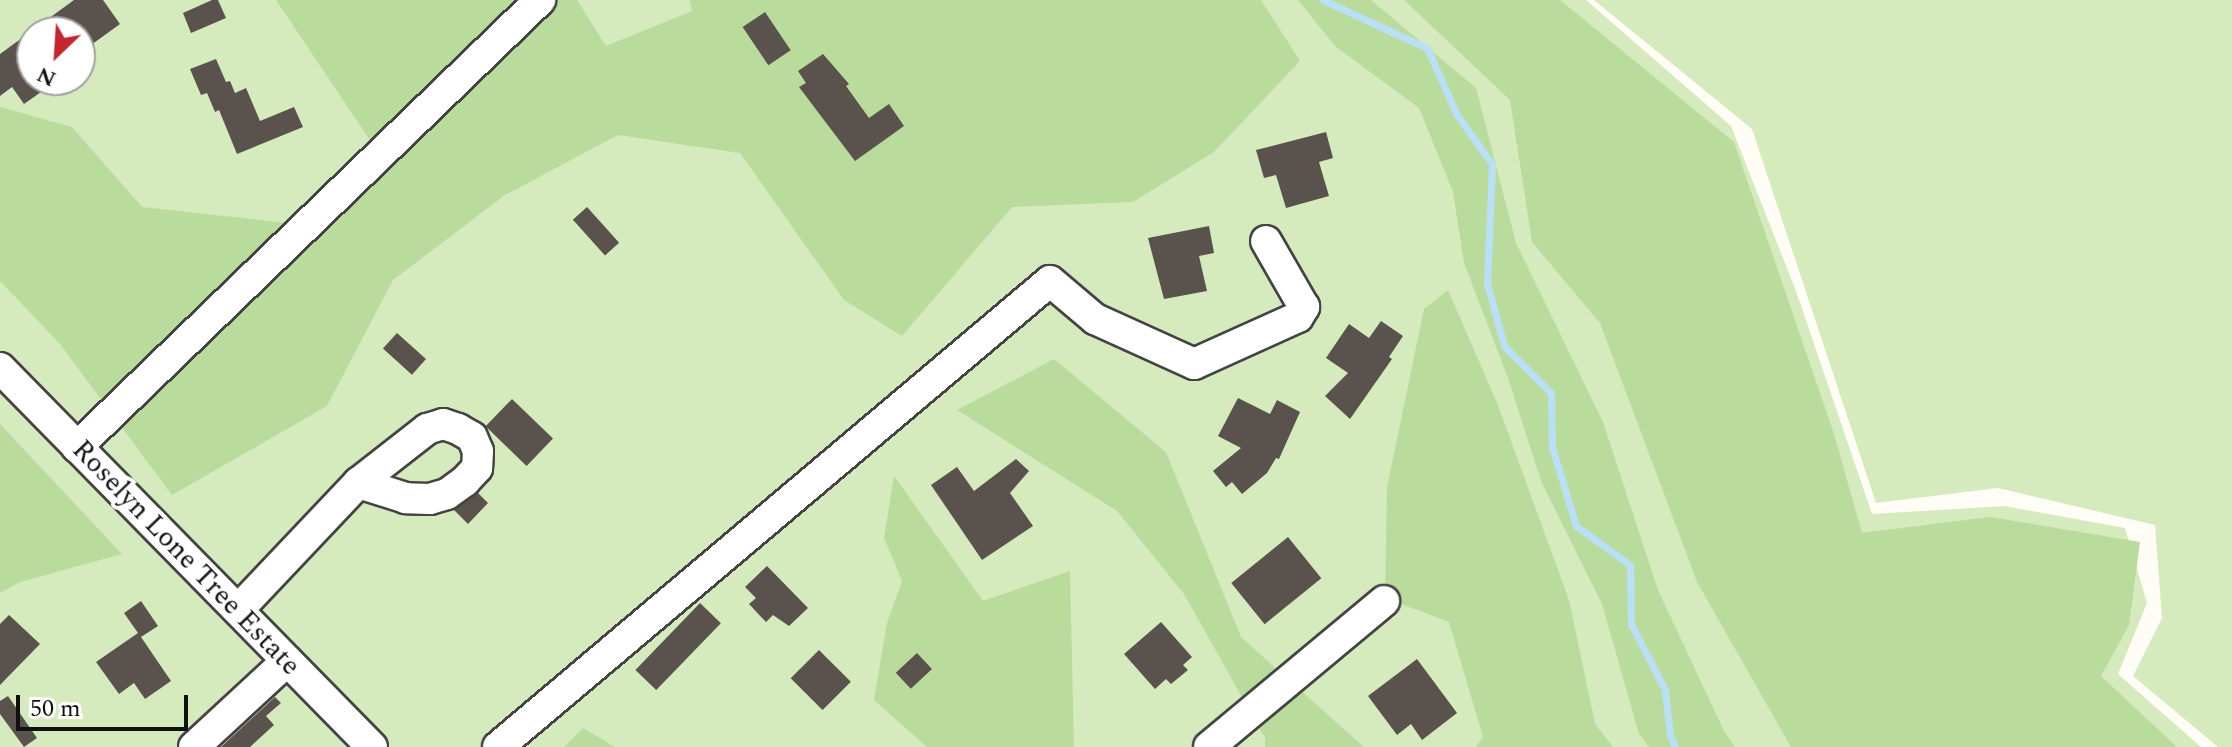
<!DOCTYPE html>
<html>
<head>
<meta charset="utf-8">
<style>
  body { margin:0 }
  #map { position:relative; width:2232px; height:747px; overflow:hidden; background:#fffdf5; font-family:Spectral,serif }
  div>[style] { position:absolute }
  .green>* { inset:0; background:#d5ebbd }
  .forest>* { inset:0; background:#b9dc9c }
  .stream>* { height:7px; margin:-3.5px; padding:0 3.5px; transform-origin:3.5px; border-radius:3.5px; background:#b9e0f7 }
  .building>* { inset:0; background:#5a524d; transform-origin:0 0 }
  .roads { filter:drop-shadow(2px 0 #444) drop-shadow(-2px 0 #444) drop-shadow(0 2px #444) drop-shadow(0 -2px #444) }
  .minor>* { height:30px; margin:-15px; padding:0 15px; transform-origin:15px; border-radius:15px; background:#fff }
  span { translate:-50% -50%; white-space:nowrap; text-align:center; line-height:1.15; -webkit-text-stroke:8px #fff; paint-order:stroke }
  .street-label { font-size:28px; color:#111 }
  .north { position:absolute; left:16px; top:16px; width:80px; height:80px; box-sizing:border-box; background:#fff; border:2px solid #a0a0a0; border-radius:50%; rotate:205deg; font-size:22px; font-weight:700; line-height:32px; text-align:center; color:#111 }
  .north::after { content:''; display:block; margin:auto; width:28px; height:36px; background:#c4262e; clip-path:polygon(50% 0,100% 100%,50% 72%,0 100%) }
  .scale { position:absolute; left:16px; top:695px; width:172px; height:36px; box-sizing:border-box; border:4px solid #111; border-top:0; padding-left:10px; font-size:24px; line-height:28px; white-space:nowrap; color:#111; -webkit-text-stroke:6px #fff; paint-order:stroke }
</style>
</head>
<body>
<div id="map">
  <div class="green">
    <i style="clip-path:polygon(evenodd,0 0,1586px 0,1731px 126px,1796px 291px,1872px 514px,2004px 506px,2125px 528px,2147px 603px,2118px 674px,2201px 747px,0 747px,0 0,32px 32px,80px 32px,80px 80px,32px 80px,32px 32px)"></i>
    <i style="clip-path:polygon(1594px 0,2232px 0,2232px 747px,2218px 747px,2133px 676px,2162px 618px,2155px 525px,1998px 488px,1876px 503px,1752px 129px)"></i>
  </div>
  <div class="forest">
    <i style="clip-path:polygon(276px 0,577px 0,606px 46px,692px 11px,690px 0,1261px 0,1300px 61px,1214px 152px,1133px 202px,1012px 207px,902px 336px,844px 300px,740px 153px,618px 135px,505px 195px,393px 280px,327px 406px,172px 495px,60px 344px,0 281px,0 107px,72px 127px,142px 207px,287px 223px,390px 170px)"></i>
    <i style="clip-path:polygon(1298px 0,1371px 0,1476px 88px,1516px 243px,1603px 422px,1658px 590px,1724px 731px,1735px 747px,1649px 747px,1639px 734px,1602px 604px,1541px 481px,1508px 378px,1464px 263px,1453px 192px,1419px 108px,1335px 46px)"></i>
    <i style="clip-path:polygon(1404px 0,1560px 0,1734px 142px,1834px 434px,1862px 533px,1990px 517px,2140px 542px,2129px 625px,2101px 676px,2177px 747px,1791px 747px,1697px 582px,1600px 323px,1532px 242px,1510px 100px)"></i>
    <i style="clip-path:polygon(1448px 290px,1498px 405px,1569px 600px,1595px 724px,1613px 747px,1476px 747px,1483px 737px,1449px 622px,1385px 598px,1387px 487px,1424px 309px)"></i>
    <i style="clip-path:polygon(1054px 359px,1166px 452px,1241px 637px,1364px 747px,1265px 747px,1265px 738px,1184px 594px,1117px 511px,957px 410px)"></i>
    <i style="clip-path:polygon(0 424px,122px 554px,20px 582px,0 593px)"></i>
    <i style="clip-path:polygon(894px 476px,983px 601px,1070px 571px,1074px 747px,927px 747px,874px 700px,887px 623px,902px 581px,884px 538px)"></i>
    <i style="clip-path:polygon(583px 728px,615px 747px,564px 747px)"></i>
  </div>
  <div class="stream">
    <i style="left:1323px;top:0;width:115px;rotate:24.8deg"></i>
    <i style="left:1427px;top:48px;width:73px;rotate:65.9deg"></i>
    <i style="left:1457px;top:115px;width:60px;rotate:54.5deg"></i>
    <i style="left:1492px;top:164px;width:119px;rotate:92.4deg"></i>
    <i style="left:1487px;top:283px;width:65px;rotate:74.9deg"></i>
    <i style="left:1504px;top:346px;width:66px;rotate:45deg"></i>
    <i style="left:1551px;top:393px;width:54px;rotate:88.9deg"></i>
    <i style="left:1552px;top:447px;width:83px;rotate:73.1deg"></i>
    <i style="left:1576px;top:526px;width:67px;rotate:35.8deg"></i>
    <i style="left:1630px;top:565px;width:59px;rotate:89deg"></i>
    <i style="left:1631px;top:624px;width:74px;rotate:62.7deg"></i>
    <i style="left:1665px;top:690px;width:45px;rotate:83.7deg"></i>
    <i style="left:1670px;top:735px;width:13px;rotate:67deg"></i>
  </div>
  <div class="building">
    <i style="clip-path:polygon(74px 0,103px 0,120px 24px,80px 53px,80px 32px,32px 32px,32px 80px,58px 80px,24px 104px,12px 87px,0 96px,0 54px)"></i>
    <i style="clip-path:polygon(212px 0,218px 0,226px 18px,191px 33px,183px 13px)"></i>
    <i style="left:765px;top:12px;width:46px;height:27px;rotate:56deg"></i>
    <i style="clip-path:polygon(823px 54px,849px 84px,846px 86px,869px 118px,889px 104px,904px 126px,855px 161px,799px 87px,806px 83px,798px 71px)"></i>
    <i style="clip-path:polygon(216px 59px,226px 82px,230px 81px,235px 93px,246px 88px,260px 121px,294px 107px,303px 127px,237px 154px,219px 110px,215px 112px,207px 93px,201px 95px,190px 69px)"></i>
    <i style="clip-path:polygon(1326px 132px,1333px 158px,1319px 162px,1329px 196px,1286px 208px,1276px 175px,1264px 178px,1256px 150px)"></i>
    <i style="left:587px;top:207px;width:48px;height:19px;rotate:48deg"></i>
    <i style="clip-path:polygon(1209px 226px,1214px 253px,1199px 256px,1207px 291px,1164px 299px,1148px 238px)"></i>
    <i style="clip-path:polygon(1381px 321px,1403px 336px,1389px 357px,1392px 359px,1350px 419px,1325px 396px,1348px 373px,1326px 358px,1349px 324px,1369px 338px)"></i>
    <i style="left:397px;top:333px;width:39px;height:21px;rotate:42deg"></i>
    <i style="clip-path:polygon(1238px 398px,1270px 414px,1277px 400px,1300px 412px,1279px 459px,1276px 458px,1267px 473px,1242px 494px,1232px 482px,1226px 487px,1213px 471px,1241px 448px,1218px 436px)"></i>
    <i style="left:512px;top:399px;width:57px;height:38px;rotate:44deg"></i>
    <i style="clip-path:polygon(1016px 459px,1029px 471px,1010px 493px,1033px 526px,982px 560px,931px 485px,957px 467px,974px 491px)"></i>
    <i style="clip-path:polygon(478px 493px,488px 503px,468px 524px,454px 510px)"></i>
    <i style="left:1288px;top:537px;width:53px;height:73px;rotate:51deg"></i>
    <i style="clip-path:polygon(767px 566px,808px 608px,789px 626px,773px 615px,766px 622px,749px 604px,756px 598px,745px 587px)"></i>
    <i style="clip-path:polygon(141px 601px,158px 626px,141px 637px,171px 681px,145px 699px,134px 683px,119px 694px,96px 662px,138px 633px,124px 613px)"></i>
    <i style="left:700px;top:603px;width:29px;height:93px;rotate:44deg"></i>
    <i style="clip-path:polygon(9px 615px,40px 644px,0 685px,0 624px)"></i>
    <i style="clip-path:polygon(1161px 622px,1192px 657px,1183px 665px,1188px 670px,1171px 684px,1166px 679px,1155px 689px,1124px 654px)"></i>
    <i style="left:819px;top:650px;width:45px;height:40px;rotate:45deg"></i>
    <i style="left:917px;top:653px;width:22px;height:29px;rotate:47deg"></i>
    <i style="clip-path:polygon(1417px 659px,1457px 713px,1422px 740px,1411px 724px,1397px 735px,1368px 696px)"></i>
    <i style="clip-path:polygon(8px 696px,37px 738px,24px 747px,0 714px,0 701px)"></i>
    <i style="clip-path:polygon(275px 697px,281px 703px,266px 716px,274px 725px,250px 747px,221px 747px)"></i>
  </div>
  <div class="roads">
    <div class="minor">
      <i style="left:0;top:368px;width:531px;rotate:45.53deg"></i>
      <i style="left:77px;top:447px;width:644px;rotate:-43.99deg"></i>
      <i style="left:238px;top:610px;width:175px;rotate:-46.6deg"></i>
      <i style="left:358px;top:483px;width:88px;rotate:-38deg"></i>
      <i style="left:427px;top:429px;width:17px;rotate:-17deg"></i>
      <i style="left:443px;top:424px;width:16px;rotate:18deg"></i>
      <i style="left:458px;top:429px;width:16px;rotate:30deg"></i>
      <i style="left:472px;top:437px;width:15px;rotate:67deg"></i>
      <i style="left:478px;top:451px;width:17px;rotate:93deg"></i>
      <i style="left:477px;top:468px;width:18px;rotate:133deg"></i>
      <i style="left:465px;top:481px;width:22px;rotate:144deg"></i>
      <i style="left:447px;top:494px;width:18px;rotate:164deg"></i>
      <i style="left:430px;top:499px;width:24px;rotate:-178deg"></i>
      <i style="left:406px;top:498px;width:50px;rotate:-162.6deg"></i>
      <i style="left:194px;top:747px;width:127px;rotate:-42.8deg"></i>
      <i style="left:498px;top:747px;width:722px;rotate:-40.17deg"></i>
      <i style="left:1050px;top:281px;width:59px;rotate:40.2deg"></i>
      <i style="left:1095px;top:319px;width:109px;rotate:24.4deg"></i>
      <i style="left:1194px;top:364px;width:114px;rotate:-24.3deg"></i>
      <i style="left:1298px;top:317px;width:12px;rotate:-59deg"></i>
      <i style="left:1304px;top:307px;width:76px;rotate:-119.9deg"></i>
      <i style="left:1209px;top:747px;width:228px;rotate:-39.8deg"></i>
    </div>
  </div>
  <div class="street-label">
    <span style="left:186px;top:558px;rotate:46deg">Roselyn Lone Tree Estate</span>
  </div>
  <div class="north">N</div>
  <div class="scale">50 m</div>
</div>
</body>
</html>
